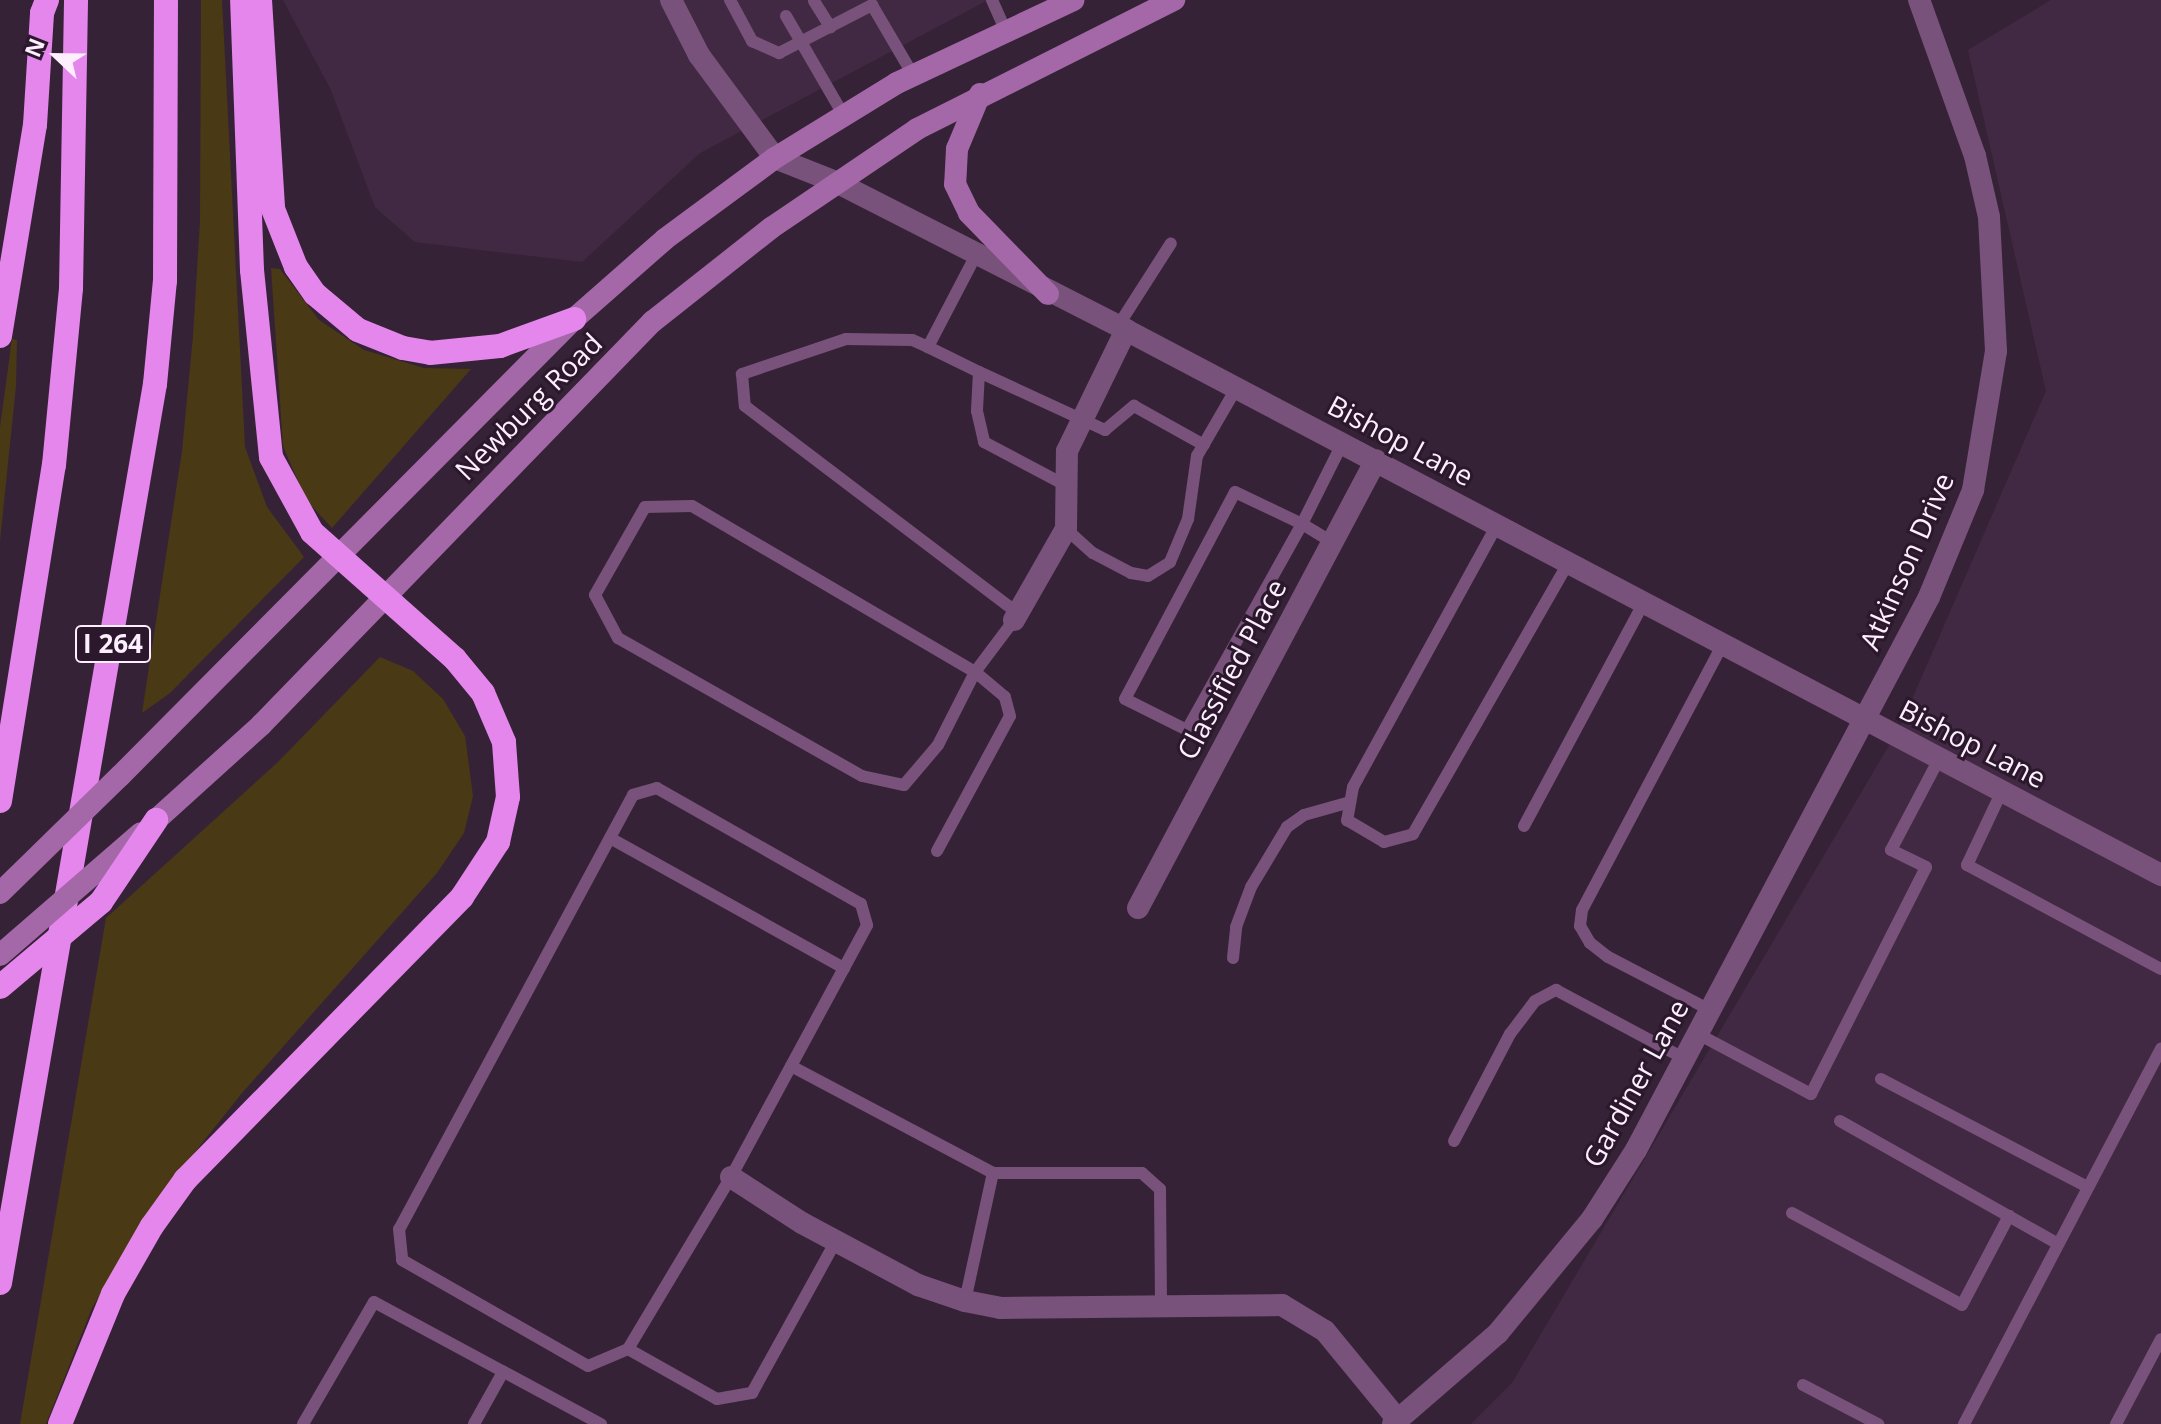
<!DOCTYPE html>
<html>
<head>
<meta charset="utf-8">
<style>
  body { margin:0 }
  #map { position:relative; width:2161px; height:1424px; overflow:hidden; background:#362237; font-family:"Open Sans",sans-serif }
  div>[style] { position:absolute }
  .built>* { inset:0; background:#422943 }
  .green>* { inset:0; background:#493915 }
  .service>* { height:12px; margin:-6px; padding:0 6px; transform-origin:6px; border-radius:6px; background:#78527a }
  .minor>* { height:22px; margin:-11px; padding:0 11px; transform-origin:11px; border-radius:11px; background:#78527a }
  .tertiary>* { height:22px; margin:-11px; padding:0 11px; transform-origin:11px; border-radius:11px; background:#78527a }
  .secondary>* { height:22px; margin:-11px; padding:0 11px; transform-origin:11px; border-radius:11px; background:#a468a8 }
  .motorway>* { height:24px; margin:-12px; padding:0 12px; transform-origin:12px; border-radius:12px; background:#e486eb }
  .secondary-bridge>* { height:22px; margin:-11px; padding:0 11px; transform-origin:11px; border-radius:11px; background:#a468a8 }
  .motorway-bridge>* { height:24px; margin:-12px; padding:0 12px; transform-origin:12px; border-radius:12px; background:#e486eb }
  span { translate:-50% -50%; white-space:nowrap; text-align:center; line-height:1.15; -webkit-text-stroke:6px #2b182d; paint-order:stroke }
  .shield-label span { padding:2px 6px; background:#2b182d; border:2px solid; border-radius:6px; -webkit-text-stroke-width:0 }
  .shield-label { font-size:26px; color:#fdeffd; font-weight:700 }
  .street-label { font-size:28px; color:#fdeffd }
  .north { position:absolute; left:16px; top:16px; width:80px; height:80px; -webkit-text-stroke:6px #2b182d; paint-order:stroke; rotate:292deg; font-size:22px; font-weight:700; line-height:32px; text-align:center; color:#fdeffd }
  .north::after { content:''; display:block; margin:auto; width:28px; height:36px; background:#fdeffd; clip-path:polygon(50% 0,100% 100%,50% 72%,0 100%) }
</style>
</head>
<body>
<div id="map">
  <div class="built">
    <i style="clip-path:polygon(283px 0,988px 0,700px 153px,582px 262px,415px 242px,375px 207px,331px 90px)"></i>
    <i style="clip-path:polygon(2051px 0,2161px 0,2161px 1424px,1471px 1424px,1512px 1383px,1900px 727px,2046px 391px,1968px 50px)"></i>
  </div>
  <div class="green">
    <i style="clip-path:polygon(201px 0,222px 0,245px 447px,267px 507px,304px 557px,170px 693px,142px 713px,182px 451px,193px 336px,200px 221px)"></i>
    <i style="clip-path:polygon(271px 268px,280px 269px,319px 320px,364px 350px,424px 368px,471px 369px,332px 528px,306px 500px,283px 446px)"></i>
    <i style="clip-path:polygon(12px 339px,17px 340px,16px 386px,0 541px,0 427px)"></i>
    <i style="clip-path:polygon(380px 657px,413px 671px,443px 699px,465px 736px,473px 796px,464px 833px,437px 873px,242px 1093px,161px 1195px,92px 1308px,46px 1424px,20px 1424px,106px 918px,278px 762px)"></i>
  </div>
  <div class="service">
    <i style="left:730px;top:0;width:47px;rotate:61.8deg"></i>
    <i style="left:752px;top:41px;width:30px;rotate:24deg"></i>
    <i style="left:779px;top:53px;width:105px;rotate:-27.3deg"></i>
    <i style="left:872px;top:5px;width:81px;rotate:59.6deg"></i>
    <i style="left:992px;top:0;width:32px;rotate:66deg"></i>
    <i style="left:814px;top:1px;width:31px;rotate:58deg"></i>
    <i style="left:786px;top:16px;width:116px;rotate:59.9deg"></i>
    <i style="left:976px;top:255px;width:104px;rotate:117.6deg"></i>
    <i style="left:928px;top:347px;width:57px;rotate:26.1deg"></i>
    <i style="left:979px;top:372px;width:39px;rotate:93deg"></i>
    <i style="left:977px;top:411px;width:32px;rotate:77deg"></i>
    <i style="left:984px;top:442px;width:94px;rotate:27.9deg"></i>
    <i style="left:1118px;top:326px;width:98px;rotate:-57.4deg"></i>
    <i style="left:928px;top:347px;width:17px;rotate:-156deg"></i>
    <i style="left:912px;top:340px;width:66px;rotate:-179.1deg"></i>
    <i style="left:846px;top:339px;width:110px;rotate:161.4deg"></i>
    <i style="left:742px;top:374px;width:32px;rotate:85deg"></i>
    <i style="left:745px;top:406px;width:343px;rotate:37.2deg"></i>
    <i style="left:979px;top:372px;width:139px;rotate:24.7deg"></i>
    <i style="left:1105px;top:430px;width:38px;rotate:-40deg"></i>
    <i style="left:1134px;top:406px;width:80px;rotate:29.1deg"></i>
    <i style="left:1235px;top:492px;width:74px;rotate:25.5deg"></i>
    <i style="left:1302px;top:524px;width:236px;rotate:119.2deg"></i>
    <i style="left:1187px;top:730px;width:69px;rotate:-153.4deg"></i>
    <i style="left:1125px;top:699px;width:234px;rotate:-62deg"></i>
    <i style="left:1497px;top:525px;width:299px;rotate:118.8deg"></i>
    <i style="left:1353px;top:787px;width:34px;rotate:100deg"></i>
    <i style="left:1347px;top:820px;width:43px;rotate:30.7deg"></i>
    <i style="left:1384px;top:842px;width:30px;rotate:-15deg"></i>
    <i style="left:1413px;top:834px;width:312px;rotate:-60.2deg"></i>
    <i style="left:1066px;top:529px;width:36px;rotate:42deg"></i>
    <i style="left:1093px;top:553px;width:43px;rotate:27.8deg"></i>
    <i style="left:1131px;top:573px;width:17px;rotate:10deg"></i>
    <i style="left:1148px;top:576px;width:26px;rotate:-32deg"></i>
    <i style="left:1170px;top:562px;width:47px;rotate:-67.3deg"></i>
    <i style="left:1188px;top:519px;width:64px;rotate:-81.9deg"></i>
    <i style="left:1197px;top:456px;width:80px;rotate:-59.9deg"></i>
    <i style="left:1332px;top:542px;width:35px;rotate:-149deg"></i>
    <i style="left:1302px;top:524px;width:92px;rotate:-63.4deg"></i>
    <i style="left:2002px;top:791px;width:82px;rotate:115.3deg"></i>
    <i style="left:1967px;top:865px;width:220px;rotate:28.2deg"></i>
    <i style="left:1524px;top:826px;width:252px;rotate:-61.8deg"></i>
    <i style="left:610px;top:838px;width:268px;rotate:29.1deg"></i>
    <i style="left:937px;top:851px;width:153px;rotate:-61.6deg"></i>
    <i style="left:1010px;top:716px;width:20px;rotate:-105deg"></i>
    <i style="left:1005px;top:697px;width:39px;rotate:-140deg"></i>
    <i style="left:975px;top:672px;width:328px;rotate:-149.6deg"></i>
    <i style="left:692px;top:506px;width:47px;rotate:178.8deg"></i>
    <i style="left:645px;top:507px;width:101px;rotate:119.6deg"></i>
    <i style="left:595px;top:595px;width:49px;rotate:61.9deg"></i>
    <i style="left:618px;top:638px;width:280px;rotate:29.5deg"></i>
    <i style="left:862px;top:776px;width:43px;rotate:12.1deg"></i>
    <i style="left:904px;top:785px;width:52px;rotate:-49.6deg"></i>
    <i style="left:938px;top:745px;width:82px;rotate:-63.1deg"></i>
    <i style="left:975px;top:672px;width:65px;rotate:-53.1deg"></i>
    <i style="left:1233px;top:958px;width:31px;rotate:-84deg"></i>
    <i style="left:1236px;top:927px;width:43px;rotate:-69.4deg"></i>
    <i style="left:1251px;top:887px;width:70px;rotate:-59deg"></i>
    <i style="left:1287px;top:827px;width:21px;rotate:-35deg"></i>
    <i style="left:1304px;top:815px;width:48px;rotate:-15.8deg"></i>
    <i style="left:1710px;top:1010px;width:115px;rotate:-152.5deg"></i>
    <i style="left:1608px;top:957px;width:23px;rotate:-142deg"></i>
    <i style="left:1590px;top:943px;width:20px;rotate:-120deg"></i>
    <i style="left:1580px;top:926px;width:16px;rotate:-83deg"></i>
    <i style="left:1582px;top:910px;width:299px;rotate:-62.1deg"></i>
    <i style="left:1698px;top:1034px;width:128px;rotate:28deg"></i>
    <i style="left:1811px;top:1094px;width:254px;rotate:-63.1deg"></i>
    <i style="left:1926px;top:867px;width:39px;rotate:-154deg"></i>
    <i style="left:1891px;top:850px;width:101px;rotate:-62.2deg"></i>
    <i style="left:791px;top:1066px;width:229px;rotate:27.9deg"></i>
    <i style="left:993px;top:1173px;width:149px"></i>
    <i style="left:1142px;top:1173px;width:24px;rotate:42deg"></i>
    <i style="left:1160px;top:1189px;width:117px;rotate:89.5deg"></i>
    <i style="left:1881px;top:1079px;width:233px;rotate:27.6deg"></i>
    <i style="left:1840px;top:1121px;width:250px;rotate:29.4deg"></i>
    <i style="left:1454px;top:1141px;width:121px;rotate:-62.4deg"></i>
    <i style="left:1510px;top:1034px;width:41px;rotate:-52.9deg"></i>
    <i style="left:1535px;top:1001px;width:24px;rotate:-28deg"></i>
    <i style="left:1556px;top:990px;width:146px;rotate:28.1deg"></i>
    <i style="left:1792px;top:1213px;width:193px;rotate:28.4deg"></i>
    <i style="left:1962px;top:1305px;width:101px;rotate:-62.2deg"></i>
    <i style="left:965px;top:1301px;width:131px;rotate:-77.7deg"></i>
    <i style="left:628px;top:1349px;width:200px;rotate:-59.1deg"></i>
    <i style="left:731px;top:1177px;width:286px;rotate:-61.6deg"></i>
    <i style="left:867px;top:925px;width:22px;rotate:-106deg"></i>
    <i style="left:861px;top:904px;width:235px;rotate:-150.4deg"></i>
    <i style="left:657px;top:788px;width:25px;rotate:164deg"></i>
    <i style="left:633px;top:795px;width:493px;rotate:118.3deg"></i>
    <i style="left:399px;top:1229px;width:31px;rotate:84deg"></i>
    <i style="left:402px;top:1260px;width:214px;rotate:29.7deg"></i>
    <i style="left:588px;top:1366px;width:43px;rotate:-23deg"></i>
    <i style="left:628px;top:1349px;width:102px;rotate:29.3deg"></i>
    <i style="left:717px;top:1399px;width:36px;rotate:-10deg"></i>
    <i style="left:752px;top:1393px;width:174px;rotate:-61.1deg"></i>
    <i style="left:1803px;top:1385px;width:85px;rotate:27.5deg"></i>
    <i style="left:303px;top:1424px;width:141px;rotate:-59.8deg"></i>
    <i style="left:374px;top:1302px;width:258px;rotate:28.3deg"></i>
    <i style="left:474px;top:1424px;width:60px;rotate:-60.9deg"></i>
    <i style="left:1964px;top:1424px;width:424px;rotate:-62.3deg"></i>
    <i style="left:2116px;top:1424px;width:96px;rotate:-62.1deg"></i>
  </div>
  <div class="minor">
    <i style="left:671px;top:0;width:62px;rotate:63deg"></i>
    <i style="left:699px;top:55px;width:128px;rotate:53.6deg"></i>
    <i style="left:1014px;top:620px;width:105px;rotate:-60.3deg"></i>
    <i style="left:1066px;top:529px;width:78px;rotate:-89.3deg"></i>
    <i style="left:1067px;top:451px;width:135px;rotate:-64deg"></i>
    <i style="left:1138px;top:908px;width:507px;rotate:-62.02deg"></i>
    <i style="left:731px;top:1177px;width:85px;rotate:32.9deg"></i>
    <i style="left:802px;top:1223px;width:132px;rotate:28.1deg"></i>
    <i style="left:918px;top:1285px;width:50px;rotate:18.8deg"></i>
    <i style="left:965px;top:1301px;width:36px;rotate:11deg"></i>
    <i style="left:1000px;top:1308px;width:282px;rotate:-0.6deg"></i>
    <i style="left:1282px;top:1305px;width:50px;rotate:31.2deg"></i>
    <i style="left:1325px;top:1331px;width:115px;rotate:50.6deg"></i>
  </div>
  <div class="tertiary">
    <i style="left:775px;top:158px;width:66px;rotate:21.5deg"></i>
    <i style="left:836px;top:182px;width:326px;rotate:27deg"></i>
    <i style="left:1126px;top:330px;width:1170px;rotate:27.77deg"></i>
    <i style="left:1393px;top:1424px;width:139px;rotate:-40.9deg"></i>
    <i style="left:1498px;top:1333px;width:148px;rotate:-50.5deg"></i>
    <i style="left:1592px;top:1219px;width:82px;rotate:-57.5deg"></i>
    <i style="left:1636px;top:1150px;width:626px;rotate:-62.08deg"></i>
    <i style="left:1929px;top:597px;width:116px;rotate:-67.6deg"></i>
    <i style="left:1973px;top:490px;width:141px;rotate:-80.6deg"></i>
    <i style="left:1996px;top:351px;width:134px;rotate:-93deg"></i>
    <i style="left:1989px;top:217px;width:63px;rotate:-102.9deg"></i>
    <i style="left:1975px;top:156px;width:166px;rotate:-109.7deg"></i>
  </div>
  <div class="secondary">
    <i style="left:980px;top:94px;width:60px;rotate:112.7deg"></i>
    <i style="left:957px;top:149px;width:35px;rotate:93deg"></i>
    <i style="left:955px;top:184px;width:32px;rotate:64deg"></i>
    <i style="left:969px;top:213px;width:113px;rotate:45.7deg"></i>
    <i style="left:120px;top:776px;width:644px;rotate:-45.19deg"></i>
    <i style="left:574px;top:319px;width:121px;rotate:-41.3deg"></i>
    <i style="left:665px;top:239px;width:137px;rotate:-36.4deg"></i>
    <i style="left:775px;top:158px;width:143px;rotate:-31.6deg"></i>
    <i style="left:897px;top:83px;width:195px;rotate:-25.2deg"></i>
    <i style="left:156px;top:820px;width:142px;rotate:-42.1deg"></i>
    <i style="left:261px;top:725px;width:562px;rotate:-45.87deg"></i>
    <i style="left:652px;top:322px;width:152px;rotate:-38.3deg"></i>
    <i style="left:771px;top:228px;width:176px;rotate:-34.1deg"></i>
    <i style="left:917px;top:129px;width:288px;rotate:-26.7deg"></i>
  </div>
  <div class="motorway">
    <i style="left:260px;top:0;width:209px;rotate:86.4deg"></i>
    <i style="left:273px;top:209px;width:62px;rotate:68.4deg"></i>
    <i style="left:296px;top:267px;width:33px;rotate:55deg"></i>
    <i style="left:315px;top:294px;width:56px;rotate:39.9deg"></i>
    <i style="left:358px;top:330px;width:48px;rotate:21.8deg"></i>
    <i style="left:403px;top:348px;width:27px;rotate:10deg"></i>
    <i style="left:430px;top:353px;width:70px;rotate:-5.7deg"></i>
    <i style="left:500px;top:346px;width:79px;rotate:-20deg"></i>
    <i style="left:0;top:336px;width:214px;rotate:-80.6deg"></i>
    <i style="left:35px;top:125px;width:112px;rotate:-86.4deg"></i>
    <i style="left:42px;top:13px;width:14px;rotate:-69deg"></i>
    <i style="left:0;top:801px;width:340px;rotate:-80.9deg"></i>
    <i style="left:54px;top:465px;width:178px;rotate:-84.5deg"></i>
    <i style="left:71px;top:288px;width:288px;rotate:-89deg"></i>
    <i style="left:0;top:1283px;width:912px;rotate:-80.22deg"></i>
    <i style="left:155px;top:384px;width:103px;rotate:-84.5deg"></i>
    <i style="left:165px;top:281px;width:281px;rotate:-89.8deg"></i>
    <i style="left:60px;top:1424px;width:140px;rotate:-67.8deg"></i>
    <i style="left:113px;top:1294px;width:78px;rotate:-60.2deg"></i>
    <i style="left:152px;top:1226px;width:57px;rotate:-54.3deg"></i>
    <i style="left:185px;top:1180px;width:396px;rotate:-45.6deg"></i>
    <i style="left:462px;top:897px;width:66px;rotate:-56.8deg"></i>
    <i style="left:498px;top:842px;width:46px;rotate:-77.5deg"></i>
    <i style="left:508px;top:797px;width:55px;rotate:-94.2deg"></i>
    <i style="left:504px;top:742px;width:53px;rotate:-113.2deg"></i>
    <i style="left:483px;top:693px;width:44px;rotate:-129.5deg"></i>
    <i style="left:455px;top:659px;width:191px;rotate:-138.4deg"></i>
    <i style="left:312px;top:532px;width:85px;rotate:-118.7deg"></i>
    <i style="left:271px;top:457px;width:188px;rotate:-95.8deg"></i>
    <i style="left:252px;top:270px;width:270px;rotate:-92.1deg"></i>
  </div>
  <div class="secondary-bridge">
    <i style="left:0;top:893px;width:168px;rotate:-44.3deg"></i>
    <i style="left:0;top:955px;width:186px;rotate:-40.9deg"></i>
  </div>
  <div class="motorway-bridge">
    <i style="left:0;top:987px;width:132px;rotate:-40.1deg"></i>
    <i style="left:101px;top:902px;width:99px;rotate:-56.1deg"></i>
  </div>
  <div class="shield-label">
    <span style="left:113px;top:644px">I 264</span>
  </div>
  <div class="street-label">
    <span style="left:528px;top:406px;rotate:-45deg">Newburg Road</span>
    <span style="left:1401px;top:440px;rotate:28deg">Bishop Lane</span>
    <span style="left:1906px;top:561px;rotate:-66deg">Atkinson Drive</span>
    <span style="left:1231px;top:669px;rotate:-62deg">Classified Place</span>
    <span style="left:1973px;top:743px;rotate:27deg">Bishop Lane</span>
    <span style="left:1635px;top:1083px;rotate:-61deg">Gardiner Lane</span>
  </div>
  <div class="north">N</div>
</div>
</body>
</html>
